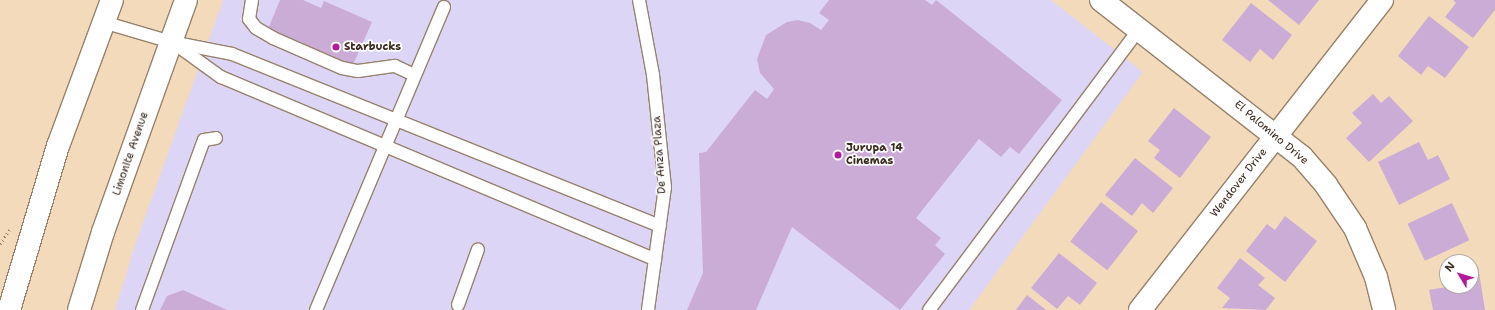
<!DOCTYPE html>
<html>
<head>
<meta charset="utf-8">
<style>
  body { margin:0 }
  #map { position:relative; width:1495px; height:310px; overflow:hidden; background:#f2daba; font-family:"Shantell Sans",sans-serif }
  div>[style] { position:absolute }
  .built>* { inset:0; background:#ddd5f6 }
  .building>* { inset:0; background:#cbacd7; transform-origin:0 0 }
  .path>* { height:2.5px; margin-top:-1.25px; transform-origin:0; background:repeating-linear-gradient(90deg,#96826c 0 1px,transparent 0 4px) }
  .roads { filter:drop-shadow(1px 0 #96826c) drop-shadow(-1px 0 #96826c) drop-shadow(0 1px #96826c) drop-shadow(0 -1px #96826c) }
  .service>* { height:12px; margin:-6px; padding:0 6px; transform-origin:6px; border-radius:6px; background:#fff }
  .minor>* { height:22px; margin:-11px; padding:0 11px; transform-origin:11px; border-radius:11px; background:#fff }
  .primary>* { height:22px; margin:-11px; padding:0 11px; transform-origin:11px; border-radius:11px; background:#fff }
  .dots>* { width:11px; height:11px; translate:-50% -50%; box-sizing:border-box; border:2px solid #fff; border-radius:50% }
  span { translate:-50% -50%; white-space:nowrap; text-align:center; line-height:1.15; -webkit-text-stroke:3.5px #fff; paint-order:stroke }
  .poi-label { font-size:11px; color:#3b2a1e; font-weight:700 }
  .left { translate:0 -50%; text-align:left }
  .street-label { font-size:11px; color:#3b2a1e }
  .north { position:absolute; left:1439px; top:254px; width:40px; height:40px; box-sizing:border-box; background:#fff; border:1px solid #b1aaa5; border-radius:50%; rotate:308deg; font-size:11px; font-weight:700; line-height:16px; text-align:center; color:#3b2a1e }
  .north::after { content:''; display:block; margin:auto; width:14px; height:18px; background:#b5179e; clip-path:polygon(50% 0,100% 100%,50% 72%,0 100%) }
</style>
</head>
<body>
<div id="map">
  <div class="built">
    <i style="clip-path:polygon(223px 0,1051px 0,1143px 72px,969px 310px,115px 310px,135px 245px)"></i>
  </div>
  <div class="building">
    <i style="clip-path:polygon(280px 0,303px 0,321px 8px,324px 1px,372px 22px,353px 65px,268px 29px)"></i>
    <i style="clip-path:polygon(829px 0,925px 0,932px 5px,936px 0,1062px 100px,1019px 154px,1010px 147px,1001px 157px,979px 139px,916px 218px,941px 238px,935px 245px,945px 254px,900px 310px,792px 227px,756px 310px,687px 310px,703px 273px,699px 153px,706px 152px,755px 90px,767px 99px,774px 89px,760px 73px,757px 59px,766px 35px,787px 22px,798px 20px,810px 23px,821px 30px,829px 20px,819px 13px)"></i>
    <i style="clip-path:polygon(1268px 0,1319px 0,1299px 25px)"></i>
    <i style="clip-path:polygon(1453px 0,1495px 0,1495px 10px,1473px 38px,1445px 17px,1456px 3px)"></i>
    <i style="clip-path:polygon(1251px 3px,1292px 35px,1273px 60px,1260px 49px,1250px 62px,1222px 40px)"></i>
    <i style="clip-path:polygon(1429px 16px,1469px 47px,1445px 78px,1428px 66px,1421px 75px,1398px 56px)"></i>
    <i style="clip-path:polygon(1373px 94px,1381px 103px,1389px 96px,1413px 121px,1369px 162px,1346px 138px,1362px 123px,1352px 113px)"></i>
    <i style="clip-path:polygon(1174px 108px,1211px 137px,1180px 178px,1154px 158px,1160px 150px,1148px 141px)"></i>
    <i style="clip-path:polygon(1419px 142px,1428px 160px,1438px 155px,1450px 179px,1399px 205px,1378px 162px)"></i>
    <i style="clip-path:polygon(1135px 158px,1173px 188px,1153px 213px,1142px 203px,1132px 216px,1105px 195px)"></i>
    <i style="left:1101px;top:202px;width:47px;height:50px;rotate:38deg"></i>
    <i style="left:1452px;top:203px;width:41px;height:49px;rotate:65deg"></i>
    <i style="clip-path:polygon(1285px 216px,1317px 241px,1285px 282px,1246px 251px,1267px 224px,1275px 230px)"></i>
    <i style="clip-path:polygon(1059px 253px,1097px 283px,1080px 305px,1068px 296px,1057px 309px,1031px 288px)"></i>
    <i style="clip-path:polygon(1240px 258px,1265px 278px,1258px 285px,1275px 298px,1266px 310px,1222px 308px,1230px 298px,1217px 288px)"></i>
    <i style="clip-path:polygon(1478px 266px,1485px 310px,1433px 310px,1429px 290px,1446px 287px,1443px 272px,1447px 271px,1447px 286px,1471px 286px,1471px 267px)"></i>
    <i style="clip-path:polygon(183px 290px,227px 310px,160px 310px,167px 296px)"></i>
    <i style="clip-path:polygon(1027px 295px,1046px 310px,1016px 310px)"></i>
  </div>
  <div class="path">
    <i style="left:0;top:244px;width:17px;rotate:-57deg"></i>
  </div>
  <div class="roads">
    <div class="service">
      <i style="left:252px;top:0;width:19px;rotate:99deg"></i>
      <i style="left:249px;top:19px;width:11px;rotate:52deg"></i>
      <i style="left:256px;top:28px;width:20px;rotate:30deg"></i>
      <i style="left:273px;top:38px;width:75px;rotate:23.5deg"></i>
      <i style="left:342px;top:68px;width:16px;rotate:11deg"></i>
      <i style="left:358px;top:71px;width:37px;rotate:-8deg"></i>
      <i style="left:395px;top:66px;width:21px;rotate:25deg"></i>
      <i style="left:639px;top:0;width:76px;rotate:79.4deg"></i>
      <i style="left:653px;top:75px;width:113px;rotate:83.9deg"></i>
      <i style="left:665px;top:187px;width:124px;rotate:97.9deg"></i>
      <i style="left:103px;top:22px;width:71px;rotate:16.4deg"></i>
      <i style="left:171px;top:42px;width:62px;rotate:11.1deg"></i>
      <i style="left:232px;top:54px;width:461px;rotate:21.9deg"></i>
      <i style="left:175px;top:44px;width:57px;rotate:35.7deg"></i>
      <i style="left:221px;top:77px;width:471px;rotate:22.8deg"></i>
      <i style="left:458px;top:305px;width:59px;rotate:-70.3deg"></i>
      <i style="left:142px;top:310px;width:181px;rotate:-70deg"></i>
      <i style="left:204px;top:140px;width:12px;rotate:-9deg"></i>
      <i style="left:316px;top:310px;width:329px;rotate:-67.1deg"></i>
      <i style="left:929px;top:310px;width:351px;rotate:-53.2deg"></i>
    </div>
    <div class="minor">
      <i style="left:1101px;top:0;width:255px;rotate:38deg"></i>
      <i style="left:1302px;top:157px;width:37px;rotate:49deg"></i>
      <i style="left:1326px;top:185px;width:52px;rotate:56deg"></i>
      <i style="left:1355px;top:228px;width:53px;rotate:66.8deg"></i>
      <i style="left:1376px;top:277px;width:34px;rotate:76deg"></i>
      <i style="left:1140px;top:310px;width:393px;rotate:-52deg"></i>
    </div>
    <div class="primary">
      <i style="left:9px;top:310px;width:171px;rotate:-73.4deg"></i>
      <i style="left:58px;top:146px;width:156px;rotate:-69.7deg"></i>
      <i style="left:79px;top:310px;width:82px;rotate:-72.9deg"></i>
      <i style="left:103px;top:232px;width:246px;rotate:-70.3deg"></i>
    </div>
  </div>
  <div class="dots">
    <i style="left:336px;top:47px;background:#b5179e"></i>
    <i style="left:838px;top:155px;background:#b5179e"></i>
  </div>
  <div class="poi-label">
    <span class="left" style="left:344px;top:47px">Starbucks</span>
    <span class="left" style="left:846px;top:155px">Jurupa 14<br>Cinemas</span>
  </div>
  <div class="street-label">
    <span style="left:1271px;top:133px;rotate:40deg">El Palomino Drive</span>
    <span style="left:131px;top:154px;rotate:-71deg">Limonite Avenue</span>
    <span style="left:660px;top:155px;rotate:-94deg">De Anza Plaza</span>
    <span style="left:1239px;top:183px;rotate:-52deg">Wendover Drive</span>
  </div>
  <div class="north">N</div>
</div>
</body>
</html>
